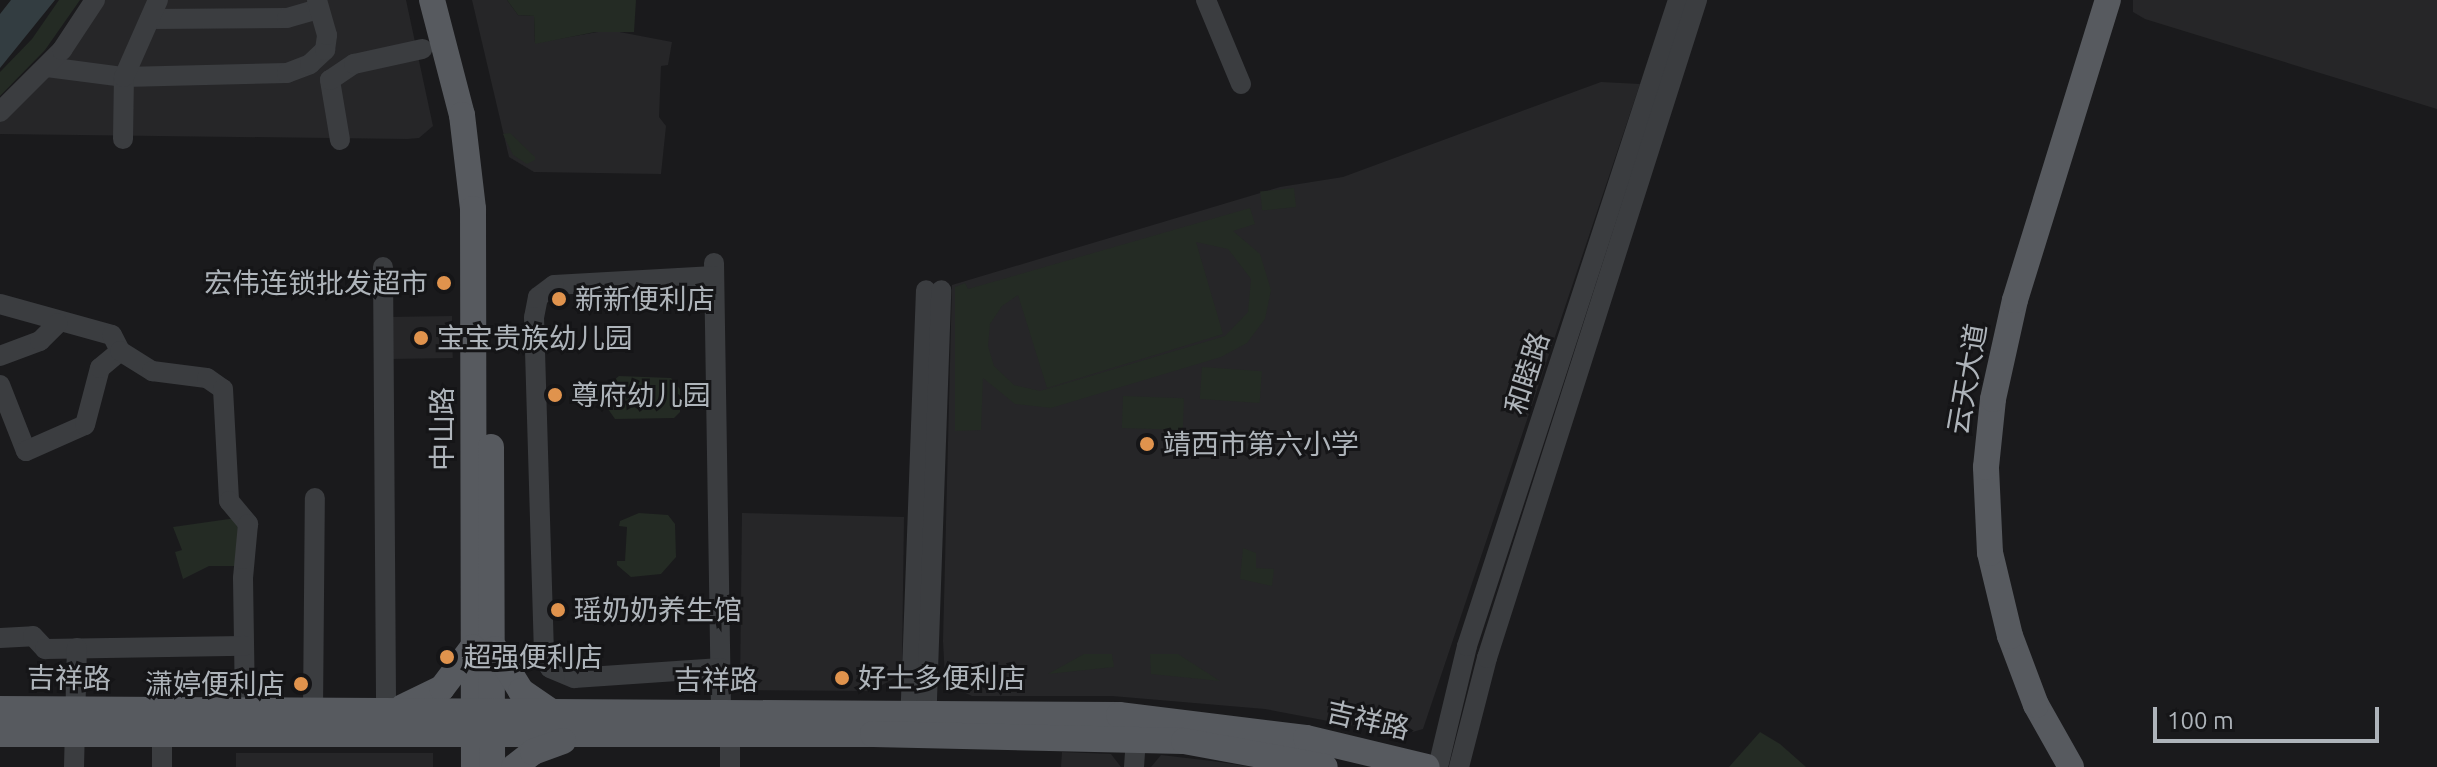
<!DOCTYPE html>
<html>
<head>
<meta charset="utf-8">
<style>
  body { margin:0 }
  #map { position:relative; width:2437px; height:767px; overflow:hidden; background:#1a1a1c; font-family:Ubuntu,"Noto Sans SC",sans-serif }
  div>[style] { position:absolute }
  .built>* { inset:0; background:#262628; transform-origin:0 0 }
  .green>* { inset:0; background:#242b24; transform-origin:0 0 }
  .water>* { inset:0; background:#333d41 }
  .minor>* { height:20px; margin:-10px; padding:0 10px; transform-origin:10px; border-radius:10px; background:#3b3d40 }
  .major>* { height:26px; margin:-13px; padding:0 13px; transform-origin:13px; border-radius:13px; background:#575a5f }
  .dots>* { width:22px; height:22px; translate:-50% -50%; box-sizing:border-box; border:4px solid #151517; border-radius:50% }
  span { translate:-50% -50%; white-space:nowrap; text-align:center; line-height:1.15; -webkit-text-stroke:6px #151517; paint-order:stroke }
  .poi-label { font-size:28px; color:#aeb4ba }
  .right { translate:-100% -50%; text-align:right }
  .left { translate:0 -50%; text-align:left }
  .street-label { font-size:28px; color:#aeb4ba }
  .scale { position:absolute; left:2153px; top:707px; width:226px; height:36px; box-sizing:border-box; border:4px solid #aeb4ba; border-top:0; padding-left:10px; font-size:24px; line-height:28px; white-space:nowrap; color:#aeb4ba; -webkit-text-stroke:6px #151517; paint-order:stroke }
</style>
</head>
<body>
<div id="map">
  <div class="built">
    <i style="clip-path:polygon(104px 0,406px 0,433px 126px,419px 138px,407px 139px,0 134px,0 120px)"></i>
    <i style="clip-path:polygon(472px 0,507px 0,518px 15px,534px 16px,535px 43px,609px 30px,672px 42px,668px 65px,661px 66px,659px 117px,666px 126px,661px 174px,534px 172px,509px 157px)"></i>
    <i style="clip-path:polygon(2133px 0,2437px 0,2437px 109px,2145px 19px,2133px 12px)"></i>
    <i style="clip-path:polygon(1601px 82px,1640px 84px,1423px 729px,1402px 735px,1265px 709px,1112px 696px,972px 696px,951px 686px,945px 679px,943px 641px,952px 285px,1280px 187px,1343px 177px)"></i>
    <i style="left:452px;top:316px;width:42px;height:63px;rotate:89deg"></i>
    <i style="clip-path:polygon(742px 513px,904px 517px,902px 662px,895px 678px,871px 691px,740px 690px)"></i>
    <i style="clip-path:polygon(1062px 752px,1111px 754px,1121px 767px,1061px 767px)"></i>
    <i style="left:236px;top:753px;width:197px;height:14px"></i>
    <i style="clip-path:polygon(1161px 755px,1212px 761px,1253px 767px,1151px 767px)"></i>
  </div>
  <div class="green">
    <i style="clip-path:polygon(59px 0,80px 0,45px 50px,0 96px,0 72px,32px 39px)"></i>
    <i style="clip-path:polygon(507px 0,636px 0,634px 32px,595px 32px,535px 44px,534px 16px,518px 15px)"></i>
    <i style="clip-path:polygon(510px 133px,535px 157px,535px 160px,527px 164px,513px 155px,503px 134px)"></i>
    <i style="left:1294px;top:188px;width:19px;height:34px;rotate:84deg"></i>
    <i style="clip-path:polygon(evenodd,1250px 208px,1255px 224px,1233px 231px,1260px 254px,1271px 290px,1265px 319px,1247px 343px,1221px 357px,1051px 408px,1015px 404px,983px 378px,981px 430px,955px 431px,955px 287px,965px 283px,968px 289px,1250px 208px,1196px 242px,1228px 249px,1251px 279px,1248px 312px,1225px 336px,1040px 391px,1014px 385px,994px 366px,988px 346px,990px 324px,1002px 306px,1018px 295px,1047px 388px,1223px 334px,1196px 242px)"></i>
    <i style="left:1202px;top:367px;width:60px;height:32px;rotate:4deg"></i>
    <i style="clip-path:polygon(619px 376px,671px 378px,680px 389px,680px 412px,674px 418px,615px 419px,608px 409px,609px 384px)"></i>
    <i style="left:1123px;top:396px;width:61px;height:32px;rotate:2deg"></i>
    <i style="clip-path:polygon(639px 513px,668px 515px,675px 524px,676px 557px,661px 574px,631px 577px,617px 565px,617px 561px,625px 561px,627px 527px,619px 526px,620px 521px)"></i>
    <i style="clip-path:polygon(236px 518px,241px 522px,236px 566px,209px 566px,183px 579px,175px 552px,182px 550px,173px 527px)"></i>
    <i style="clip-path:polygon(1243px 548px,1256px 553px,1256px 568px,1274px 569px,1272px 586px,1240px 579px)"></i>
    <i style="clip-path:polygon(1084px 654px,1112px 654px,1114px 667px,1048px 674px)"></i>
    <i style="clip-path:polygon(1150px 654px,1178px 654px,1220px 681px,1151px 674px)"></i>
    <i style="clip-path:polygon(1760px 732px,1780px 744px,1806px 767px,1729px 767px)"></i>
  </div>
  <div class="water">
    <i style="clip-path:polygon(11px 0,55px 0,0 68px,0 14px)"></i>
  </div>
  <div class="minor">
    <i style="left:1206px;top:0;width:91px;rotate:67.4deg"></i>
    <i style="left:150px;top:19px;width:137px;rotate:-0.4deg"></i>
    <i style="left:287px;top:18px;width:33px;rotate:-16deg"></i>
    <i style="left:47px;top:67px;width:78px;rotate:7.4deg"></i>
    <i style="left:124px;top:77px;width:163px;rotate:-1.4deg"></i>
    <i style="left:287px;top:73px;width:25px;rotate:-21deg"></i>
    <i style="left:310px;top:64px;width:21px;rotate:-43deg"></i>
    <i style="left:325px;top:50px;width:15px;rotate:-82deg"></i>
    <i style="left:327px;top:35px;width:36px;rotate:-106deg"></i>
    <i style="left:0;top:112px;width:88px;rotate:-45deg"></i>
    <i style="left:62px;top:50px;width:60px;rotate:-56.6deg"></i>
    <i style="left:123px;top:139px;width:62px;rotate:-89.1deg"></i>
    <i style="left:124px;top:77px;width:84px;rotate:-66.2deg"></i>
    <i style="left:340px;top:140px;width:61px;rotate:-99.5deg"></i>
    <i style="left:330px;top:80px;width:29px;rotate:-34deg"></i>
    <i style="left:354px;top:64px;width:70px;rotate:-12.4deg"></i>
    <i style="left:714px;top:263px;width:449px;rotate:89.1deg"></i>
    <i style="left:383px;top:267px;width:442px;rotate:89.6deg"></i>
    <i style="left:714px;top:276px;width:160px;rotate:176.8deg"></i>
    <i style="left:554px;top:285px;width:20px;rotate:143deg"></i>
    <i style="left:538px;top:297px;width:20px;rotate:101deg"></i>
    <i style="left:534px;top:317px;width:338px;rotate:88.3deg"></i>
    <i style="left:544px;top:655px;width:14px;rotate:65deg"></i>
    <i style="left:550px;top:668px;width:26px;rotate:23deg"></i>
    <i style="left:574px;top:678px;width:147px;rotate:-3.9deg"></i>
    <i style="left:0;top:304px;width:116px;rotate:15.5deg"></i>
    <i style="left:112px;top:335px;width:18px;rotate:63deg"></i>
    <i style="left:0;top:356px;width:43px;rotate:-20.6deg"></i>
    <i style="left:40px;top:341px;width:25px;rotate:-45deg"></i>
    <i style="left:0;top:385px;width:71px;rotate:68.5deg"></i>
    <i style="left:26px;top:451px;width:64px;rotate:-23.8deg"></i>
    <i style="left:85px;top:425px;width:59px;rotate:-75.3deg"></i>
    <i style="left:100px;top:368px;width:26px;rotate:-40deg"></i>
    <i style="left:120px;top:351px;width:38px;rotate:32deg"></i>
    <i style="left:152px;top:371px;width:55px;rotate:7.3deg"></i>
    <i style="left:207px;top:378px;width:19px;rotate:35deg"></i>
    <i style="left:223px;top:389px;width:112px;rotate:86.9deg"></i>
    <i style="left:229px;top:501px;width:30px;rotate:50deg"></i>
    <i style="left:248px;top:524px;width:54px;rotate:95.3deg"></i>
    <i style="left:243px;top:578px;width:132px;rotate:89.1deg"></i>
    <i style="left:0;top:638px;width:33px;rotate:-3deg"></i>
    <i style="left:33px;top:636px;width:18px;rotate:47deg"></i>
    <i style="left:45px;top:649px;width:199px;rotate:-0.9deg"></i>
    <i style="left:313px;top:710px;width:212px;rotate:-89.5deg"></i>
    <i style="left:910px;top:726px;width:436px;rotate:-87.9deg"></i>
    <i style="left:926px;top:728px;width:438px;rotate:-88deg"></i>
    <i style="left:162px;top:735px;width:32px;rotate:90deg"></i>
    <i style="left:730px;top:737px;width:30px;rotate:90deg"></i>
    <i style="left:74px;top:767px;width:119px;rotate:-88.6deg"></i>
    <i style="left:1134px;top:767px;width:26px;rotate:-86deg"></i>
    <i style="left:1438px;top:767px;width:124px;rotate:-76.5deg"></i>
    <i style="left:1467px;top:646px;width:680px;rotate:-71.91deg"></i>
    <i style="left:1459px;top:767px;width:113px;rotate:-75.6deg"></i>
    <i style="left:1487px;top:658px;width:691px;rotate:-72.3deg"></i>
  </div>
  <div class="major">
    <i style="left:432px;top:0;width:119px;rotate:75.4deg"></i>
    <i style="left:462px;top:115px;width:95px;rotate:83.3deg"></i>
    <i style="left:473px;top:209px;width:558px;rotate:89.9deg"></i>
    <i style="left:491px;top:447px;width:320px;rotate:89.8deg"></i>
    <i style="left:495px;top:649px;width:49px;rotate:58.2deg"></i>
    <i style="left:521px;top:691px;width:42px;rotate:34.4deg"></i>
    <i style="left:403px;top:707px;width:43px;rotate:-26deg"></i>
    <i style="left:442px;top:688px;width:51px;rotate:-52.9deg"></i>
    <i style="left:0;top:709px;width:1119px;rotate:0.31deg"></i>
    <i style="left:1119px;top:715px;width:188px;rotate:7deg"></i>
    <i style="left:1306px;top:738px;width:124px;rotate:13.5deg"></i>
    <i style="left:0;top:734px;width:873px"></i>
    <i style="left:873px;top:734px;width:311px;rotate:1.3deg"></i>
    <i style="left:1184px;top:741px;width:143px;rotate:10.4deg"></i>
    <i style="left:514px;top:767px;width:24px;rotate:-38deg"></i>
    <i style="left:533px;top:752px;width:32px;rotate:-20deg"></i>
    <i style="left:2071px;top:767px;width:71px;rotate:-119.4deg"></i>
    <i style="left:2036px;top:705px;width:74px;rotate:-110.6deg"></i>
    <i style="left:2010px;top:636px;width:85px;rotate:-103.5deg"></i>
    <i style="left:1990px;top:553px;width:86px;rotate:-92.7deg"></i>
    <i style="left:1986px;top:467px;width:68px;rotate:-84.1deg"></i>
    <i style="left:1993px;top:399px;width:101px;rotate:-77.5deg"></i>
    <i style="left:2015px;top:300px;width:314px;rotate:-72.8deg"></i>
  </div>
  <div class="dots">
    <i style="left:444px;top:283px;background:#e0934d"></i>
    <i style="left:559px;top:299px;background:#e0934d"></i>
    <i style="left:421px;top:338px;background:#e0934d"></i>
    <i style="left:555px;top:395px;background:#e0934d"></i>
    <i style="left:1147px;top:444px;background:#e0934d"></i>
    <i style="left:558px;top:610px;background:#e0934d"></i>
    <i style="left:447px;top:657px;background:#e0934d"></i>
    <i style="left:842px;top:678px;background:#e0934d"></i>
    <i style="left:301px;top:684px;background:#e0934d"></i>
  </div>
  <div class="poi-label">
    <span class="right" style="left:428px;top:283px">宏伟连锁批发超市</span>
    <span class="left" style="left:575px;top:299px">新新便利店</span>
    <span class="left" style="left:437px;top:338px">宝宝贵族幼儿园</span>
    <span class="left" style="left:571px;top:395px">尊府幼儿园</span>
    <span class="left" style="left:1163px;top:444px">靖西市第六小学</span>
    <span class="left" style="left:574px;top:610px">瑶奶奶养生馆</span>
    <span class="left" style="left:463px;top:657px">超强便利店</span>
    <span class="left" style="left:858px;top:678px">好士多便利店</span>
    <span class="right" style="left:285px;top:684px">潇婷便利店</span>
  </div>
  <div class="street-label">
    <span style="left:1527px;top:373px;rotate:-72deg">和睦路</span>
    <span style="left:1967px;top:379px;rotate:-80deg">云天大道</span>
    <span style="left:442px;top:429px;rotate:-90deg">中山路</span>
    <span style="left:69px;top:678px;rotate:1deg">吉祥路</span>
    <span style="left:716px;top:680px">吉祥路</span>
    <span style="left:1368px;top:720px;rotate:13deg">吉祥路</span>
  </div>
  <div class="scale">100 m</div>
</div>
</body>
</html>
